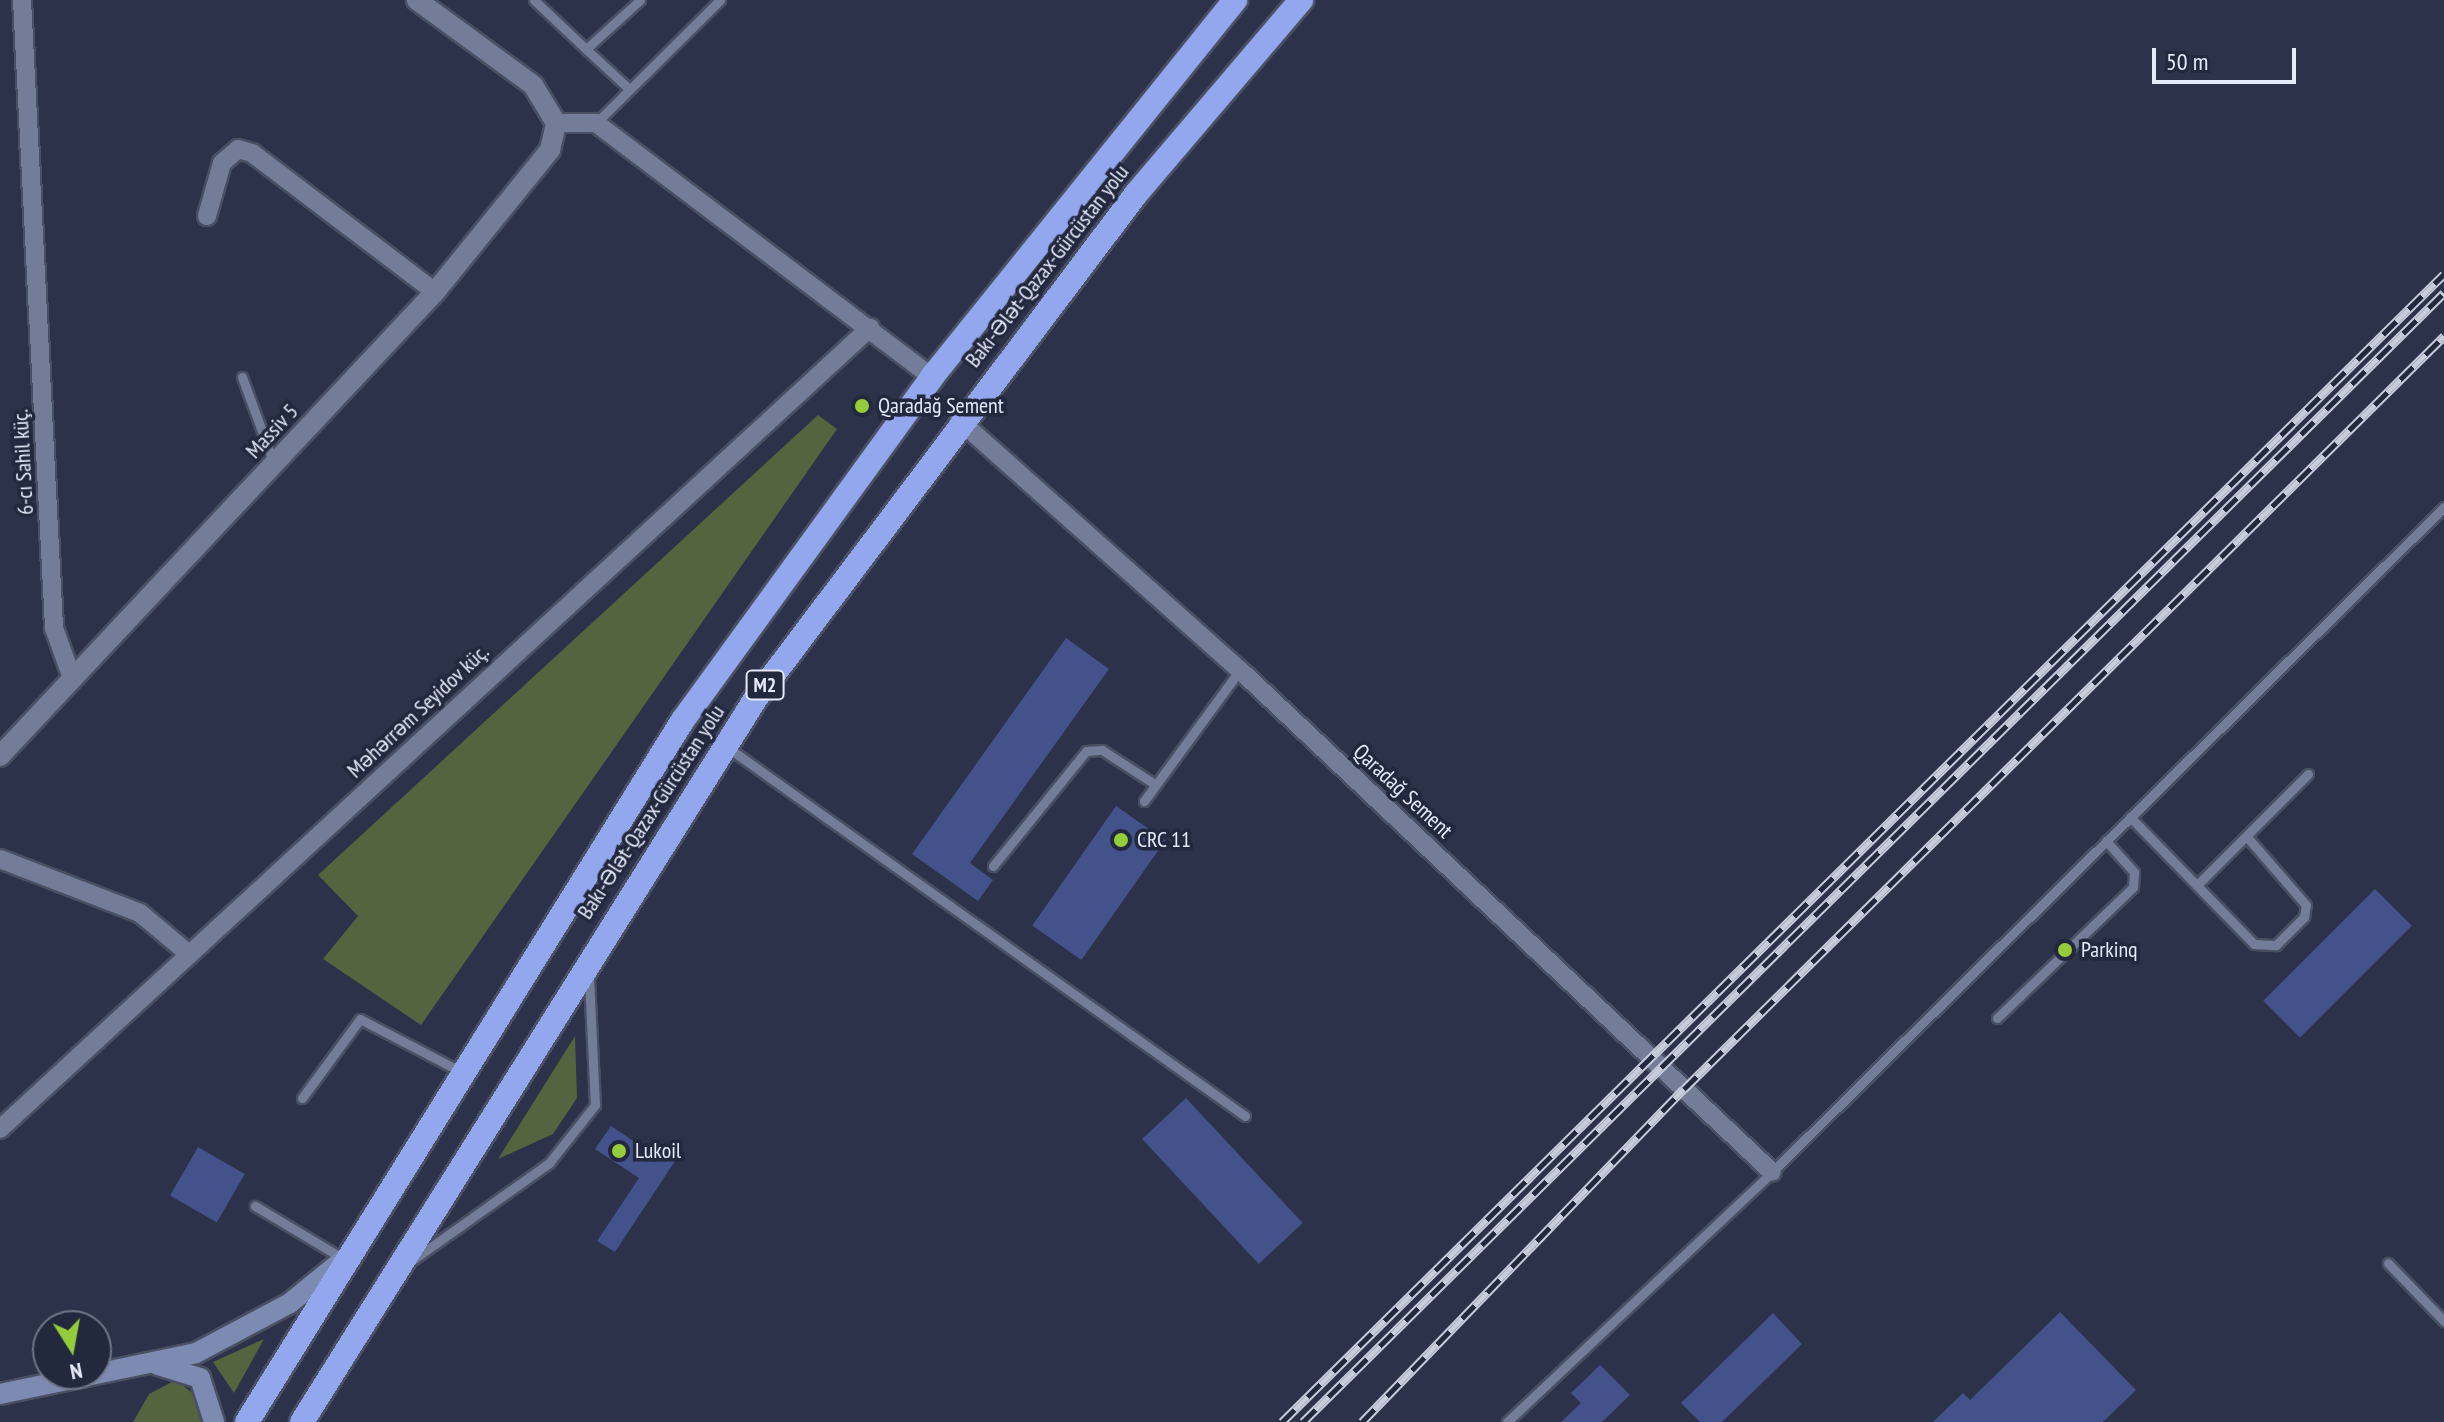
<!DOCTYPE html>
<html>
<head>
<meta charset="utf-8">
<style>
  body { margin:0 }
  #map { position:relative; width:2444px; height:1422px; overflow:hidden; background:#2b3249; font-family:"PT Sans Narrow",sans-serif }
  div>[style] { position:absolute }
  .green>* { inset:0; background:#53643e }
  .building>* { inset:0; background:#43528a; transform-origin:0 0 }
  .roads { filter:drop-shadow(2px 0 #4a5063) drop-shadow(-2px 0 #4a5063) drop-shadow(0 2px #4a5063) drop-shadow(0 -2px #4a5063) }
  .service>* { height:9px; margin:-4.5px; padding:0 4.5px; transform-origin:4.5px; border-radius:4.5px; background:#747d97 }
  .minor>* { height:18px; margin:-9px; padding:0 9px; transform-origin:9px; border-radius:9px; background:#747d97 }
  .tertiary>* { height:20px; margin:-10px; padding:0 10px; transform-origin:10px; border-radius:10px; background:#747d97 }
  .secondary>* { height:20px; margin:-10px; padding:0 10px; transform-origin:10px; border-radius:10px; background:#7d8ab1 }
  .motorway>* { height:24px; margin:-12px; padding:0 12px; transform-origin:12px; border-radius:12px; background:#92a7ed }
  .rail>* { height:9px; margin-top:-4.5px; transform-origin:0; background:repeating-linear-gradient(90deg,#22283e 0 18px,#c7ccdc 0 36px); box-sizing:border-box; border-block:2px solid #c7ccdc }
  .dots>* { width:22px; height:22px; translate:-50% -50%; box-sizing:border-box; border:4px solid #22283e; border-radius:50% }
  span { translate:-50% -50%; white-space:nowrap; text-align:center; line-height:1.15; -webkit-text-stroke:7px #22283e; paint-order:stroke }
  .shield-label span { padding:2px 6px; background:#22283e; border:2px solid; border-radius:6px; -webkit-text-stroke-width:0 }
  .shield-label { font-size:20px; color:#e5eaf9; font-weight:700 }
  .street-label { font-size:22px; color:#e5eaf9 }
  .poi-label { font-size:22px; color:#e5eaf9 }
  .left { translate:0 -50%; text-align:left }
  .north { position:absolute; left:32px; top:1310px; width:80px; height:80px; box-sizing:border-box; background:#22283e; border:2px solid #707689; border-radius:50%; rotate:169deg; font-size:22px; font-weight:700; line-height:32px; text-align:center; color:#e5eaf9 }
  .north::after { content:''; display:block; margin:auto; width:28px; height:36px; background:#95cc3b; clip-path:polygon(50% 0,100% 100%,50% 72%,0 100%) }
  .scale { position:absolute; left:2152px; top:48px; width:144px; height:36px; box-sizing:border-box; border:4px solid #e5eaf9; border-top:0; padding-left:10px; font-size:24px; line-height:28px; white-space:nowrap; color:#e5eaf9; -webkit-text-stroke:6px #22283e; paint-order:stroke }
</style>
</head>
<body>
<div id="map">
  <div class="green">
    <i style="clip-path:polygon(818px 415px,837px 429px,421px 1025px,323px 959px,358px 916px,318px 875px)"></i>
    <i style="clip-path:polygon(575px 1036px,577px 1098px,553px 1134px,498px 1159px)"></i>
    <i style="clip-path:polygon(264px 1339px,234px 1393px,213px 1362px)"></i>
    <i style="clip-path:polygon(176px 1380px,200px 1399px,202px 1422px,133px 1422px,149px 1394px)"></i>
  </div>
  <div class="building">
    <i style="clip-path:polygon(1066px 638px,1109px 669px,970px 863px,993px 880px,978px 901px,912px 854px)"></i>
    <i style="left:1116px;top:806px;width:60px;height:146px;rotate:35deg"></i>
    <i style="left:2375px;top:889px;width:52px;height:158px;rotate:45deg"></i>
    <i style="left:1186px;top:1098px;width:171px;height:60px;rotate:47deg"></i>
    <i style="clip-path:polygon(611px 1126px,656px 1156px,663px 1144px,679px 1155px,615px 1252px,597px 1241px,639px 1178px,595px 1149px)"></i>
    <i style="left:198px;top:1147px;width:54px;height:56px;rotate:30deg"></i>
    <i style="clip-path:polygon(2060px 1312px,2136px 1390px,2103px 1422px,1933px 1422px,1963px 1393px,1970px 1400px)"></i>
    <i style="clip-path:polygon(1773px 1313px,1802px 1344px,1722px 1422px,1700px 1422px,1681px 1403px)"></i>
    <i style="clip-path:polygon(1600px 1365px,1630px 1395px,1602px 1422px,1561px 1422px,1581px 1403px,1571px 1393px)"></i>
  </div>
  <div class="roads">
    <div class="service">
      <i style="left:534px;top:0;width:71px;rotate:43.3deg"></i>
      <i style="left:627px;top:87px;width:56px;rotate:-137.2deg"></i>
      <i style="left:586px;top:49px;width:73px;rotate:-42.2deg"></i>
      <i style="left:596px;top:123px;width:175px;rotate:-44.8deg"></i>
      <i style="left:242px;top:377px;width:93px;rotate:69.8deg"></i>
      <i style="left:727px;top:747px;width:636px;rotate:35.46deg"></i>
      <i style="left:1144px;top:801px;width:162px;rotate:-53.8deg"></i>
      <i style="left:2130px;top:817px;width:177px;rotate:45.7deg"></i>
      <i style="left:2254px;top:944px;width:22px;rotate:3deg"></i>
      <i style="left:2276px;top:945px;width:40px;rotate:-45deg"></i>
      <i style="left:2304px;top:917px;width:12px;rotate:-81deg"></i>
      <i style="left:2306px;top:905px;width:90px;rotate:-130.9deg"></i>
      <i style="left:993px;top:866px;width:148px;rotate:-51deg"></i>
      <i style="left:1086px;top:751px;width:16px;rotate:-4deg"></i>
      <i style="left:1102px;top:750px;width:64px;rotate:32.9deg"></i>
      <i style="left:2197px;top:885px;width:157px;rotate:-45deg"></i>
      <i style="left:1997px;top:1018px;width:189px;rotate:-43.9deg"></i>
      <i style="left:2133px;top:887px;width:15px;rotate:-86deg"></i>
      <i style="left:2134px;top:872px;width:42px;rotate:-132.1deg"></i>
      <i style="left:302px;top:1098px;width:98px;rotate:-53.7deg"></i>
      <i style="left:360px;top:1019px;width:113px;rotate:27.5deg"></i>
      <i style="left:255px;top:1206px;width:104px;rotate:30.8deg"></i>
      <i style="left:414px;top:1259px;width:166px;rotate:-35.4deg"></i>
      <i style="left:549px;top:1163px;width:74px;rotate:-51.6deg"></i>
      <i style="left:595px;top:1105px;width:129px;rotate:-92.7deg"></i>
      <i style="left:2388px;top:1263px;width:81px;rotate:46deg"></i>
      <i style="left:1507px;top:1422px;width:364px;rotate:-43.3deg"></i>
      <i style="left:1772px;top:1172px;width:945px;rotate:-44.7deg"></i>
    </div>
    <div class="minor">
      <i style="left:22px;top:0;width:629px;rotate:87.08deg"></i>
      <i style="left:54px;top:628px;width:53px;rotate:70.2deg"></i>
      <i style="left:556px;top:123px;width:40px"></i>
      <i style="left:596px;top:123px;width:421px;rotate:37.1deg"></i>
      <i style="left:207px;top:216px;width:55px;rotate:-74.2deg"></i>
      <i style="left:222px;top:163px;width:21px;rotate:-41deg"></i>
      <i style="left:238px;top:149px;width:15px;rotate:16deg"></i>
      <i style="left:252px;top:153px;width:230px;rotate:37.2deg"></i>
      <i style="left:959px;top:420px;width:376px;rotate:41.7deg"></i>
      <i style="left:1240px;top:670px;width:731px;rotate:43.34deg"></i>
      <i style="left:0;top:859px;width:150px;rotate:21.1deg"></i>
      <i style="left:140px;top:913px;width:64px;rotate:39.9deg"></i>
      <i style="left:0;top:1129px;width:1183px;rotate:-42.64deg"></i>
    </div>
    <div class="tertiary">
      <i style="left:0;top:756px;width:636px;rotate:-46.85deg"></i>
      <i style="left:435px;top:292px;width:183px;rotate:-51deg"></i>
      <i style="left:550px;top:150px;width:28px;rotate:-77deg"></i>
      <i style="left:556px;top:123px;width:44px;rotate:-121.2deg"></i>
      <i style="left:533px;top:85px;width:144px;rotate:-143.8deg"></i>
    </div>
    <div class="secondary">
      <i style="left:158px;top:1365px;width:44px;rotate:17.2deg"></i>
      <i style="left:200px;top:1378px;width:46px;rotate:72.3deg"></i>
      <i style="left:0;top:1394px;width:200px;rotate:-11.8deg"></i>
      <i style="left:196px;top:1353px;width:106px;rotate:-28deg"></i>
      <i style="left:290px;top:1303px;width:70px;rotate:-39.2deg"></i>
    </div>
    <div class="motorway">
      <i style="left:247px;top:1422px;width:826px;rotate:-58.16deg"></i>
      <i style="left:683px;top:720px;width:424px;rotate:-54deg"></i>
      <i style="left:932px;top:377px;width:484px;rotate:-51.2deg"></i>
      <i style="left:302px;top:1422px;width:855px;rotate:-57.91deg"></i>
      <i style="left:756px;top:698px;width:631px;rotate:-52.98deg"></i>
      <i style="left:1136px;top:194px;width:255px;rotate:-49.6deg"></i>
    </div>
  </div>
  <div class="rail">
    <i style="left:1282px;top:1422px;width:1633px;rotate:-44.65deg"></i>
    <i style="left:1303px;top:1422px;width:1605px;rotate:-44.7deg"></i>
    <i style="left:1362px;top:1422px;width:463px;rotate:-46deg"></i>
    <i style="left:1684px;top:1089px;width:1070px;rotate:-44.73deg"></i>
  </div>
  <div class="dots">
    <i style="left:862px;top:406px;background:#95cc3b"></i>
    <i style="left:1121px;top:840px;background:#95cc3b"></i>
    <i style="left:2065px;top:950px;background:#95cc3b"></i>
    <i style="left:619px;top:1151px;background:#95cc3b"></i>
  </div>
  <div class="shield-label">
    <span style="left:765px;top:685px">M2</span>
  </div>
  <div class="street-label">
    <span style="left:1047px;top:266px;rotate:-52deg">Bakı-Ələt-Qazax-Gürcüstan yolu</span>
    <span style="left:272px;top:431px;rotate:-47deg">Massiv 5</span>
    <span style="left:23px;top:462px;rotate:-93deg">6-cı Sahil küç.</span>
    <span style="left:418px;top:711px;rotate:-43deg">Məhərrəm Seyidov küç.</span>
    <span style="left:1403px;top:791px;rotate:43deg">Qaradağ Sement</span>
    <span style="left:651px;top:812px;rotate:-57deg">Bakı-Ələt-Qazax-Gürcüstan yolu</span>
  </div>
  <div class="poi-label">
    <span class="left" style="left:878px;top:406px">Qaradağ Sement</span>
    <span class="left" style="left:1137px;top:840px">CRC 11</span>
    <span class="left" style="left:2081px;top:950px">Parkinq</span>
    <span class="left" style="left:635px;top:1151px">Lukoil</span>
  </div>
  <div class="north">N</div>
  <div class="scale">50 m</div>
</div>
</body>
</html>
